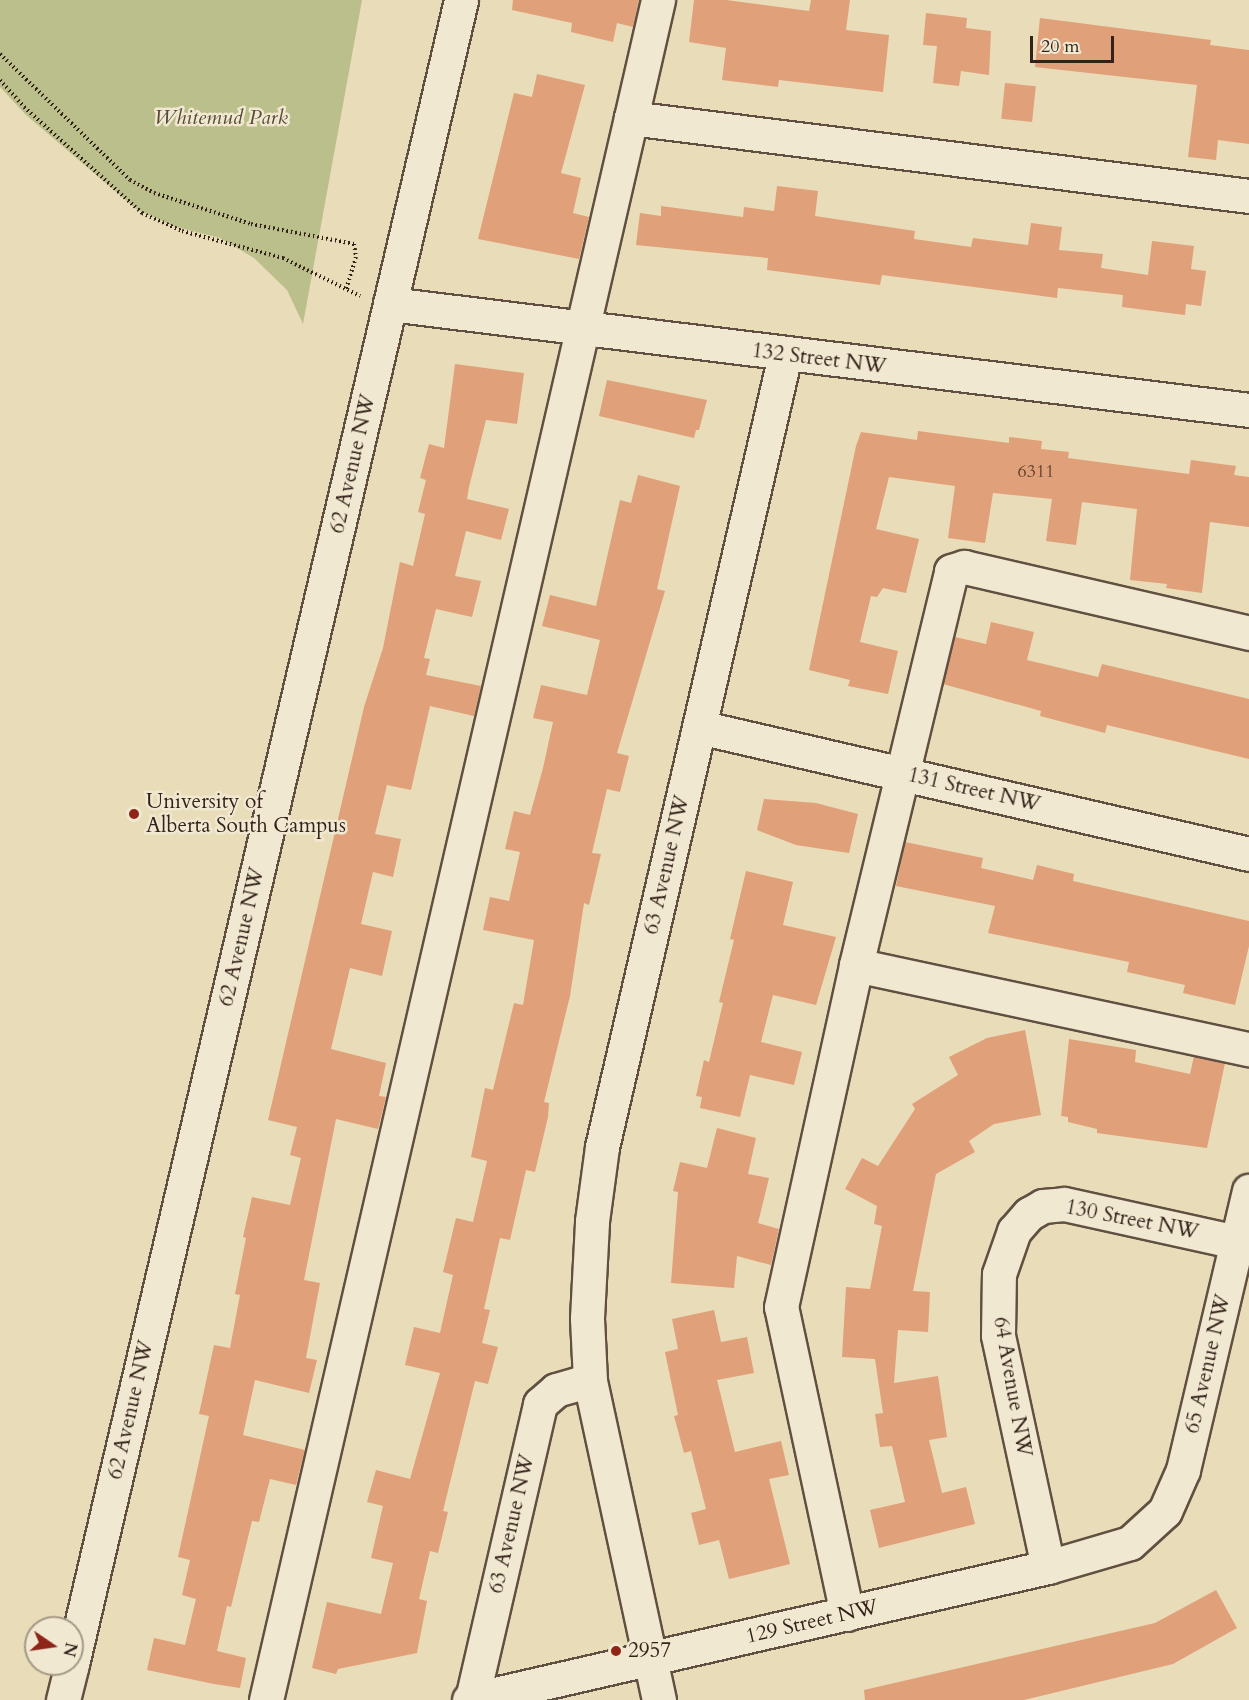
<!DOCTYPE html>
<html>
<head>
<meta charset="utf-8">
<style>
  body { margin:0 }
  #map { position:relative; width:1249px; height:1700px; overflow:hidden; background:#e9dcb8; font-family:Cardo,serif }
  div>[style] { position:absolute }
  .green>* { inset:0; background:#bbbf8b }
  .building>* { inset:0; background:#e0a079; transform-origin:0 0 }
  .path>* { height:4px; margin-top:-2px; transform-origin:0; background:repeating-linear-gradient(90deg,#34221a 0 1.5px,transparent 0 4.5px) }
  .roads { filter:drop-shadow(2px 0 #615042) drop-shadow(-2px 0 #615042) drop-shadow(0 2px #615042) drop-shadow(0 -2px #615042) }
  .minor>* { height:33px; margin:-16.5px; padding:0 16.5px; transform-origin:16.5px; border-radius:16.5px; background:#f1e8d1 }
  .dots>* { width:16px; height:16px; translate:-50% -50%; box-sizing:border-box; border:3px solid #f1e8d1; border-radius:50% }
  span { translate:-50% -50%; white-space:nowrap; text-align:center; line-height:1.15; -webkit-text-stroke:5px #f1e8d1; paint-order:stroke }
  .number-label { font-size:18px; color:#5f4232 }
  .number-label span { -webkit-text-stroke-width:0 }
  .park-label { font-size:21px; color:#564936; font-style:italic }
  .street-label { font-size:21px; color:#34221a }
  .poi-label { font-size:21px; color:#34221a }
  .left { translate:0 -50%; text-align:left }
  .north { position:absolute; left:24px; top:1616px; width:60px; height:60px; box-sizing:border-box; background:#f1e8d1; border:2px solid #a59988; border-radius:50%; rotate:103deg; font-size:16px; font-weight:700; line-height:24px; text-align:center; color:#34221a }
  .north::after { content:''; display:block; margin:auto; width:21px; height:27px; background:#8f2418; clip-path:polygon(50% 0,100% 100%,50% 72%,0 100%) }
  .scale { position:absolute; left:1030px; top:36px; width:84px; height:27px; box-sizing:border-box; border:3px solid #34221a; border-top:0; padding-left:8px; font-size:18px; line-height:21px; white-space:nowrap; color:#34221a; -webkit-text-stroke:4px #f1e8d1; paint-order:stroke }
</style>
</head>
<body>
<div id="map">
  <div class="green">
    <i style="clip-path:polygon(0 0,362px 0,303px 324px,287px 290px,254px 258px,220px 238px,173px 226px,136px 209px,26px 115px,0 87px)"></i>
  </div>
  <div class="building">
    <i style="clip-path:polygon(513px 0,639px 0,633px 27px,617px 23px,613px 42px,571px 32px,572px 23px,512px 10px)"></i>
    <i style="clip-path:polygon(694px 0,726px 0,809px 11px,811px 0,850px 0,846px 30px,889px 35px,883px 92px,779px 80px,778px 87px,722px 80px,726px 48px,689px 42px)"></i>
    <i style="clip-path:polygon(926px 13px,967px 18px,966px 28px,991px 31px,989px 75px,961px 71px,959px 86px,933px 83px,937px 46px,923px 45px)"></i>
    <i style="clip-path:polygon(1040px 18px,1211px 40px,1210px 45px,1249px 50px,1249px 144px,1218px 140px,1216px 160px,1188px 157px,1197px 85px,1035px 67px)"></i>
    <i style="clip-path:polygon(537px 74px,585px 85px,561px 173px,581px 178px,573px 213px,589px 217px,579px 259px,478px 239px,514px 93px,532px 97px)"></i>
    <i style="left:1005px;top:83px;width:31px;height:36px;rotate:6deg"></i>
    <i style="clip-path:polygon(777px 186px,818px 191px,815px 216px,915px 231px,914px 239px,971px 247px,973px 238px,1028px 245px,1031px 223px,1062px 227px,1059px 250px,1103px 254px,1101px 268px,1148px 275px,1152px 241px,1194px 246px,1191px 269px,1206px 271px,1201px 306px,1186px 304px,1185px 315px,1122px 307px,1123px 295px,1058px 288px,1057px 298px,882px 275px,880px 285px,767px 270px,768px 258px,636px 245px,640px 213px,661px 216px,661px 206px,743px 217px,744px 207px,774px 211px)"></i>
    <i style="clip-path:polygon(455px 364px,524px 373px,517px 424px,486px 420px,469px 487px,467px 499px,509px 509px,501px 540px,466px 531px,455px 576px,481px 581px,472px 617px,436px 609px,424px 658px,430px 659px,426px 675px,481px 686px,474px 716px,430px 706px,411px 790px,387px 785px,375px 834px,401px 839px,393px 877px,373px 872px,361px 924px,392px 931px,382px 976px,350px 968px,331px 1049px,386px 1063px,379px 1096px,386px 1097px,378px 1129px,336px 1119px,304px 1280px,320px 1283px,306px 1358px,317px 1360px,309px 1393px,255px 1380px,243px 1435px,305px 1450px,296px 1485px,270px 1479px,259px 1522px,252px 1521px,231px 1607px,227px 1606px,217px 1651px,246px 1658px,240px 1688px,214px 1684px,147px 1670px,154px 1638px,185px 1645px,196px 1599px,182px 1595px,190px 1560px,178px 1557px,209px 1416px,199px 1414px,214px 1345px,230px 1348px,240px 1295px,235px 1294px,246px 1238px,243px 1237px,252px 1197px,290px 1205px,301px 1158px,290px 1155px,297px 1127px,268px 1120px,364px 707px,383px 648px,400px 562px,413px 566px,425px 514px,418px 512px,426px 480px,420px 478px,429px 444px,444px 448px)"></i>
    <i style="clip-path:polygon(607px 380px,707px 400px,699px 430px,696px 430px,694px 438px,599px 416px)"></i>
    <i style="clip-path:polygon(918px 431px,1009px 443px,1009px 437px,1042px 441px,1041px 449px,1069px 452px,1068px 458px,1189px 474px,1191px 460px,1236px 466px,1234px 475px,1249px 477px,1249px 527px,1210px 522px,1202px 593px,1166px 588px,1167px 584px,1130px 580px,1137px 509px,1082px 502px,1076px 545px,1046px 541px,1052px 499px,993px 493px,985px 543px,948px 538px,955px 486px,889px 477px,876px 529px,919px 539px,906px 593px,883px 588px,877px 597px,871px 596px,860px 642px,898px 651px,888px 694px,848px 686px,850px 680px,809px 670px,856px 446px,861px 432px,917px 440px)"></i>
    <i style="clip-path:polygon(638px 475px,680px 486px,657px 589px,665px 591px,617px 753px,629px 756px,620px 792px,607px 789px,592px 853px,601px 854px,589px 905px,584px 903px,570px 996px,544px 1102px,549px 1103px,548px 1117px,535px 1172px,526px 1170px,510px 1240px,500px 1238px,484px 1309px,490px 1310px,482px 1343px,498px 1347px,488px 1384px,475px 1381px,443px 1511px,448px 1512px,438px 1553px,430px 1551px,419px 1599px,427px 1601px,417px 1653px,338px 1669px,336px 1674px,312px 1668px,327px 1602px,381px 1614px,393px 1563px,371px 1558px,383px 1506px,367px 1502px,376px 1470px,410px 1479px,440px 1373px,405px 1365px,414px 1327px,440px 1333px,453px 1275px,443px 1272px,456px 1218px,473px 1222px,487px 1161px,471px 1157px,485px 1088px,493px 1090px,514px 1003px,523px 1005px,534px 940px,483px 930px,490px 897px,509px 901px,520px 852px,505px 849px,514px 811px,530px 815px,543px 768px,553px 722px,533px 718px,541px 685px,587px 695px,600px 640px,542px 626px,550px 595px,596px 606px,620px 500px,631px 503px)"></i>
    <i style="clip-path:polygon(991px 622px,1034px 632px,1027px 660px,1098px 677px,1102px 664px,1249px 699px,1249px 759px,1107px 725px,1105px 733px,1040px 716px,1041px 711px,943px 684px,955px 637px,986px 644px)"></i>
    <i style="clip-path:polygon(764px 799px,816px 803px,858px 814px,849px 853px,796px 845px,757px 830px)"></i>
    <i style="clip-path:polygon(905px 842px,983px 858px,981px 868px,1033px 880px,1037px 865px,1074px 874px,1073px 881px,1249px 921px,1249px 946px,1235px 1005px,1183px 993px,1185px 985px,1127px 972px,1129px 962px,988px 933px,995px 906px,896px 886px)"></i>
    <i style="clip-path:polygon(746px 871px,793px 882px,783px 925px,836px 937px,816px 1005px,773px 995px,761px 1042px,802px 1052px,794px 1085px,750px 1075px,740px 1117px,700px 1108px,702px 1097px,696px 1096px,704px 1060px,709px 1062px,723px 1003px,719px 1002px,734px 940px,730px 939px)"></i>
    <i style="clip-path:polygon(1025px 1030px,1041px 1115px,994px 1124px,969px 1141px,975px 1152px,936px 1174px,913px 1291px,930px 1292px,928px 1332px,898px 1330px,894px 1383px,938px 1376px,947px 1437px,929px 1440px,942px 1493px,966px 1487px,975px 1524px,879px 1548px,870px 1510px,905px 1502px,892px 1446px,880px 1447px,875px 1414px,883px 1413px,875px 1359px,842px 1357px,846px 1287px,870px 1289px,882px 1226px,874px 1224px,877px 1206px,845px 1189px,862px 1158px,878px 1166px,915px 1109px,912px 1104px,958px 1075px,949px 1057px,987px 1038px)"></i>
    <i style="clip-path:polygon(1069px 1039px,1136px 1050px,1135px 1062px,1190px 1074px,1194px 1056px,1225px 1063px,1207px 1148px,1097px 1133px,1097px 1129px,1068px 1122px,1068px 1117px,1061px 1116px)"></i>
    <i style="clip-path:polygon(717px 1128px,756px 1138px,748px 1174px,769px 1178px,758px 1223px,779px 1229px,771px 1265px,737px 1256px,734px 1288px,671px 1283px,678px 1192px,673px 1191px,680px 1162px,707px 1168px)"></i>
    <i style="clip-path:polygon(714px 1310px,721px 1342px,747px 1337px,754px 1373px,717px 1380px,735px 1452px,781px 1441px,789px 1475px,769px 1479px,790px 1564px,729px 1579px,719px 1540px,699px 1545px,691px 1513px,706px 1509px,691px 1451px,684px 1453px,674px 1416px,678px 1415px,665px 1352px,678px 1349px,672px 1319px)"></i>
    <i style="clip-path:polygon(1216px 1590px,1237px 1628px,1173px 1664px,1024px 1700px,865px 1700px,864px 1690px,1155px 1623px)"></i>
  </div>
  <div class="path">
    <i style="left:0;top:54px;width:181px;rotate:44.1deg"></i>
    <i style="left:130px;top:180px;width:27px;rotate:28deg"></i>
    <i style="left:154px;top:193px;width:102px;rotate:17.7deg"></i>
    <i style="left:251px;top:224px;width:105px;rotate:11deg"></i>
    <i style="left:354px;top:244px;width:13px;rotate:81deg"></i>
    <i style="left:356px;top:257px;width:34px;rotate:107deg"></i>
    <i style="left:0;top:80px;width:36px;rotate:48deg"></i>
    <i style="left:24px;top:107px;width:159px;rotate:41.9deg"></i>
    <i style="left:142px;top:213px;width:44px;rotate:24.2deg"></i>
    <i style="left:182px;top:231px;width:105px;rotate:15deg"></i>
    <i style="left:283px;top:258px;width:86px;rotate:26.3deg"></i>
  </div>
  <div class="roads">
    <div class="minor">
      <i style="left:658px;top:0;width:121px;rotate:102.9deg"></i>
      <i style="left:631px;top:118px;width:623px;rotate:7.19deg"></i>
      <i style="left:390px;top:304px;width:866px;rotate:7.03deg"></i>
      <i style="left:699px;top:727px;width:564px;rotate:13deg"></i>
      <i style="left:856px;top:965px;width:405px;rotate:-76.4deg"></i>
      <i style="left:951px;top:571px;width:14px;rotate:-17deg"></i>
      <i style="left:964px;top:567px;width:293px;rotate:13deg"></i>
      <i style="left:1048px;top:1567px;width:237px;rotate:-102.2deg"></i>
      <i style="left:998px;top:1335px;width:61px;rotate:-89.1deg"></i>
      <i style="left:999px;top:1274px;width:46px;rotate:-70.8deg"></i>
      <i style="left:1014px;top:1231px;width:23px;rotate:-49deg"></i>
      <i style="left:1029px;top:1214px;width:16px;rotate:-30deg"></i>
      <i style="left:1043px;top:1206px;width:21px;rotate:-5deg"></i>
      <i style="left:1064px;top:1204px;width:177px;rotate:12.4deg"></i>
      <i style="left:847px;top:1614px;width:314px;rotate:-102.1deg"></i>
      <i style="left:781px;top:1307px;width:350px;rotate:-77.6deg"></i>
      <i style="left:856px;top:965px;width:402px;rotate:12.1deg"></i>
      <i style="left:72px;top:1664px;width:1709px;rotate:-76.84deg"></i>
      <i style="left:472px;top:1699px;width:303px;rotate:-77deg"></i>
      <i style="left:540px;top:1404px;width:21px;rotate:-41deg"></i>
      <i style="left:556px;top:1390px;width:35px;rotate:-16deg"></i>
      <i style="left:63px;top:1700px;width:37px;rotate:-76deg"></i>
      <i style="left:266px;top:1700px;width:1624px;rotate:-77.01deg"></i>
      <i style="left:469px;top:1700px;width:594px;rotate:-12.94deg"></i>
      <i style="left:1048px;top:1567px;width:85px;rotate:-16.3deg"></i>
      <i style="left:1130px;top:1543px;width:47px;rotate:-42.4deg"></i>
      <i style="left:1165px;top:1511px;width:45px;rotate:-66.3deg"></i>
      <i style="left:1183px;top:1470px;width:287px;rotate:-76.7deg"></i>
      <i style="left:659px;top:1700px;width:327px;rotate:-102.2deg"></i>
      <i style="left:590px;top:1380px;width:62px;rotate:-92.8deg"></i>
      <i style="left:587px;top:1318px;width:97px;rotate:-87deg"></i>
      <i style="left:592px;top:1221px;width:75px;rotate:-82.3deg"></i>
      <i style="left:602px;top:1147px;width:813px;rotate:-76.99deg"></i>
    </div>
  </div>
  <div class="dots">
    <i style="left:134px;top:814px;background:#8f2418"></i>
    <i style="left:616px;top:1651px;background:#8f2418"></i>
  </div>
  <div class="number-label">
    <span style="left:1036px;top:472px">6311</span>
  </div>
  <div class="park-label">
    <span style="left:221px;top:118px">Whitemud Park</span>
  </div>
  <div class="street-label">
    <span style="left:819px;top:359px;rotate:7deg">132 Street NW</span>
    <span style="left:353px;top:464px;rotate:-77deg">62 Avenue NW</span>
    <span style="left:974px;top:790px;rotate:13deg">131 Street NW</span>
    <span style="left:667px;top:865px;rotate:-77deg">63 Avenue NW</span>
    <span style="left:242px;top:937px;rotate:-77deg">62 Avenue NW</span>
    <span style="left:1132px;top:1220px;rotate:11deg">130 Street NW</span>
    <span style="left:1208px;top:1364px;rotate:-77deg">65 Avenue NW</span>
    <span style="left:1012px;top:1387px;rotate:80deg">64 Avenue NW</span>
    <span style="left:131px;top:1410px;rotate:-77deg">62 Avenue NW</span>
    <span style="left:512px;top:1524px;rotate:-77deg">63 Avenue NW</span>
    <span style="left:812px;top:1622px;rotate:-13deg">129 Street NW</span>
  </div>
  <div class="poi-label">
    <span class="left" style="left:146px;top:814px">University of<br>Alberta South Campus</span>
    <span class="left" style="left:628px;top:1651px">2957</span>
  </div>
  <div class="north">N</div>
  <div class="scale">20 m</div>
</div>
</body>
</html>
